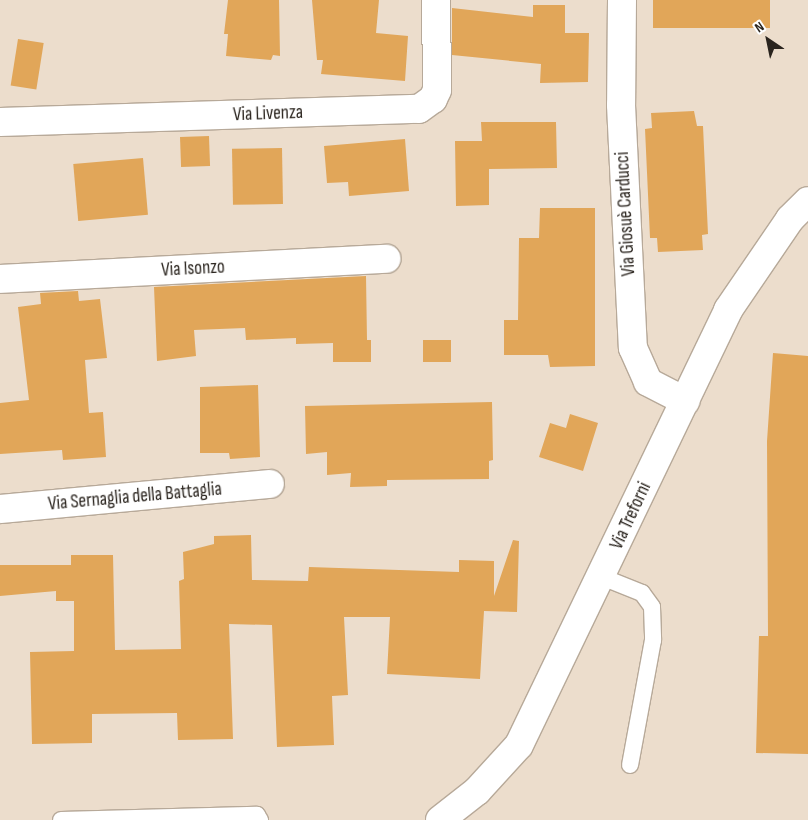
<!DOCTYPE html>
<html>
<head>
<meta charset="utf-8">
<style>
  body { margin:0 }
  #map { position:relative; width:808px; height:820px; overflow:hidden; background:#ecddcc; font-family:"Sofia Sans Condensed",sans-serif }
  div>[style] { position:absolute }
  .building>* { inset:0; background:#e1a659; transform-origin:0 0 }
  .roads { filter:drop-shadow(1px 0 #b7a999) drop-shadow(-1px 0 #b7a999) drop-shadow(0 1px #b7a999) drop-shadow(0 -1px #b7a999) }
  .service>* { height:16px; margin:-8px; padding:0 8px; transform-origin:8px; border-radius:8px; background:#fff }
  .minor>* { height:28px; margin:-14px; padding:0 14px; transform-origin:14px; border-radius:14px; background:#fff }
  span { translate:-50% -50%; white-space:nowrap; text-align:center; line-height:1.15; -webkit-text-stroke:5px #fff; paint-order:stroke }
  .street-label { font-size:19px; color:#2a241e }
  .north { position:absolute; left:743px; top:15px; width:50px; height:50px; -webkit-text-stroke:4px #fff; paint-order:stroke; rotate:326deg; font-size:14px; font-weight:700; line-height:20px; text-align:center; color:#2a241e }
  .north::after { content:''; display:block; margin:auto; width:18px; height:22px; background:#2a241e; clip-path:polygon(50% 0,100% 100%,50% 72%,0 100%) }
</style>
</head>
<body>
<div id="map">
  <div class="building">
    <i style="clip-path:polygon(228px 0,279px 0,280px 56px,273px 55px,271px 60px,226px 56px,228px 34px,224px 34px)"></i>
    <i style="clip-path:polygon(312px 0,379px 0,376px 33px,408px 36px,405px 81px,321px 74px,323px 60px,317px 60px)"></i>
    <i style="left:653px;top:0;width:117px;height:28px"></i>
    <i style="clip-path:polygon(533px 5px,565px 5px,565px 33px,589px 33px,588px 82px,540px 83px,541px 64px,452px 55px,452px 8px,533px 17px)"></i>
    <i style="left:18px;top:39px;width:26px;height:47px;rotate:9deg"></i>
    <i style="clip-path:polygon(694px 111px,697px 126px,703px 126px,708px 234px,702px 235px,703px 250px,658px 252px,657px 238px,650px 238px,645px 129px,652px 128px,651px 113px)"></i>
    <i style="clip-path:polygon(481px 122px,556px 122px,557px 168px,489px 169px,489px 205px,456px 206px,455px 141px,482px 141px)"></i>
    <i style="left:209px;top:136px;width:30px;height:29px;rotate:88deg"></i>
    <i style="clip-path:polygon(405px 139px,409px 191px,349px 196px,348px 182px,327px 183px,324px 146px)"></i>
    <i style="left:282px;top:148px;width:56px;height:50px;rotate:89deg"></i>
    <i style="left:143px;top:158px;width:57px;height:70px;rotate:85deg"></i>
    <i style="clip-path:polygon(540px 208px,595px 208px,595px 366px,550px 367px,548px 355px,504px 355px,504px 320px,518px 320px,519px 238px,539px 238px)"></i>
    <i style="clip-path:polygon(366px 276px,367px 340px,371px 340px,371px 362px,333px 362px,333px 343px,296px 344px,296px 338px,246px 340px,245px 328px,194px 330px,196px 356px,157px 361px,154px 287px)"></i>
    <i style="clip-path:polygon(78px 291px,79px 301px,100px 299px,107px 358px,85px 360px,89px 413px,103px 412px,106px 457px,63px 460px,62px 450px,0 454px,0 403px,29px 400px,18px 307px,41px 304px,40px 293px)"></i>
    <i style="left:423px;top:340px;width:28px;height:22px"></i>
    <i style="clip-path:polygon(773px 353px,808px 356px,808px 754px,756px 753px,759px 636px,768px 636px,767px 441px)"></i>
    <i style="clip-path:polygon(258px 385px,260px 457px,230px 459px,229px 453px,200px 453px,200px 387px)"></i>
    <i style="clip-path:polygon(492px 402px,493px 460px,489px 461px,489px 479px,387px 480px,387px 486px,350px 487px,351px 473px,327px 475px,327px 452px,306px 454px,305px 406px)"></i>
    <i style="clip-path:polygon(570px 414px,598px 423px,583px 471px,539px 457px,550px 423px,566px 428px)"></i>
    <i style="clip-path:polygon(251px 535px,252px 580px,308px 581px,309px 567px,459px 572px,459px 560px,494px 561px,494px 596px,513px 540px,519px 541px,517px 612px,484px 611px,480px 679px,387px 674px,390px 617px,344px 617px,348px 695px,332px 696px,334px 745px,277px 747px,272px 625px,229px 624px,233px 739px,178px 740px,177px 713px,92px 714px,92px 743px,32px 744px,30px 652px,74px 651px,74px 601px,56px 601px,56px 591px,0 596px,0 565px,71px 565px,71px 555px,113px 555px,115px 650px,181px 649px,179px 581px,184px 579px,183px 552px,214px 544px,214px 536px)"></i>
  </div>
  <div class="roads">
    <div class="service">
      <i style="left:602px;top:577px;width:43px;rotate:21.8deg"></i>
      <i style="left:642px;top:593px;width:17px;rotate:54deg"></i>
      <i style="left:652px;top:607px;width:33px;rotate:88deg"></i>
      <i style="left:653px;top:640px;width:127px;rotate:100.4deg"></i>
      <i style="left:61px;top:820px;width:196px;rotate:-1.5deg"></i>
      <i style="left:257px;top:815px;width:6px;rotate:59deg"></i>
    </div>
    <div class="minor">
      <i style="left:622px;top:0;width:105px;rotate:90.5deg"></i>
      <i style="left:621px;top:105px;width:243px;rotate:87.2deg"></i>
      <i style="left:633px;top:348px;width:37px;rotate:66deg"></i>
      <i style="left:648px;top:382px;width:42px;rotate:27.2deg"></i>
      <i style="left:0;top:122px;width:419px;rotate:-1.8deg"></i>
      <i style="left:419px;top:109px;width:17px;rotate:-36deg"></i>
      <i style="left:433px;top:99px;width:10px;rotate:-66deg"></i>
      <i style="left:437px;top:90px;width:90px;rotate:-90.6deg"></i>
      <i style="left:0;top:279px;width:387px;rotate:-3deg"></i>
      <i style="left:0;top:509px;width:271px;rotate:-5.3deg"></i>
      <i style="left:440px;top:820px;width:47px;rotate:-38.1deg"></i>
      <i style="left:477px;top:791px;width:62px;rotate:-47.6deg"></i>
      <i style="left:519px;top:745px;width:483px;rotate:-64.3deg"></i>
      <i style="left:728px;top:310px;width:110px;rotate:-55.7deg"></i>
      <i style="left:790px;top:219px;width:25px;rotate:-45deg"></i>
    </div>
  </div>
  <div class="street-label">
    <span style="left:268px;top:114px;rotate:-2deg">Via Livenza</span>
    <span style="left:626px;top:214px;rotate:-93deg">Via Giosuè Carducci</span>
    <span style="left:193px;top:269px;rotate:-3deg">Via Isonzo</span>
    <span style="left:135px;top:497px;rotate:-5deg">Via Sernaglia della Battaglia</span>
    <span style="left:631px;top:516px;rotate:-65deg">Via Treforni</span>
  </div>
  <div class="north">N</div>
</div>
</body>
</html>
